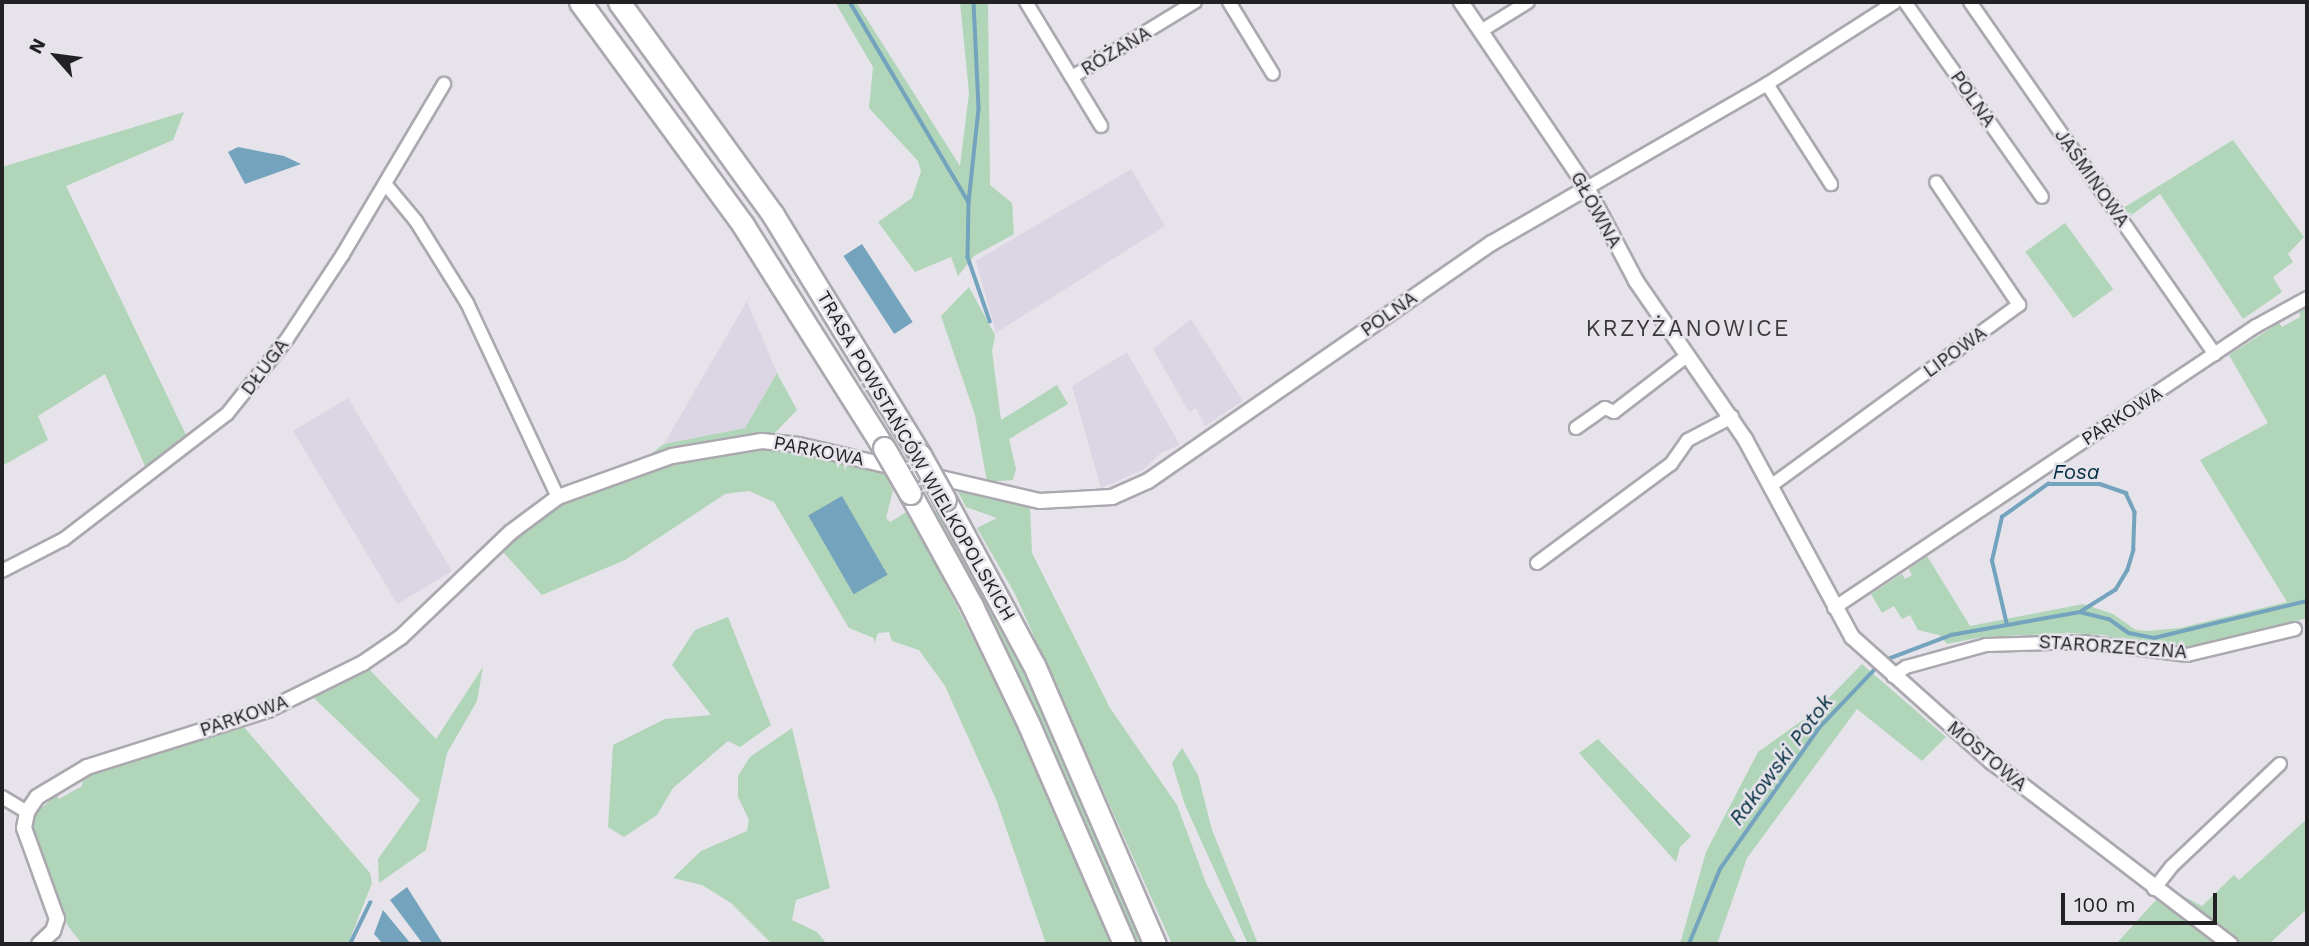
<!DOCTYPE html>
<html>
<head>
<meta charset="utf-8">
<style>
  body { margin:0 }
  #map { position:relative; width:2309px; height:946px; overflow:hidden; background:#e6e3ea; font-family:"Work Sans",sans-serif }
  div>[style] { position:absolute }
  .built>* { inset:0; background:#dcd6e4; transform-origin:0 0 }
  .green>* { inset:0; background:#b0d5b9; transform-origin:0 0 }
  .water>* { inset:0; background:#74a3be; transform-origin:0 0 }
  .stream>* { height:3.5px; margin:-1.75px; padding:0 1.75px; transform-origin:1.75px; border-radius:1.75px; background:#74a3be }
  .roads { filter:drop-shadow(2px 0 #aba8af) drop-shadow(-2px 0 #aba8af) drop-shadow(0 2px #aba8af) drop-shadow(0 -2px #aba8af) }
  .minor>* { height:12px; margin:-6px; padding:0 6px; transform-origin:6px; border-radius:6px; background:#fff }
  .tertiary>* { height:14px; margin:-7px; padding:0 7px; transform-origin:7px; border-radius:7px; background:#fff }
  .motorway>* { height:21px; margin:-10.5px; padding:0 10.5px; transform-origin:10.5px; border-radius:10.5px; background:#fff }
  .bridges { filter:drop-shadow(2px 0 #aba8af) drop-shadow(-2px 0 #aba8af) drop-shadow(0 2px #aba8af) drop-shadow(0 -2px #aba8af) }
  .motorway-bridge>* { height:21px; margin:-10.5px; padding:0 10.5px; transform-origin:10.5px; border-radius:10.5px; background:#fff }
  span { translate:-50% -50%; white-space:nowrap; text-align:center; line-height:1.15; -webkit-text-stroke:5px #e6e3ea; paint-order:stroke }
  .street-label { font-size:19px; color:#222123 }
  .water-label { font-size:21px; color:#042f42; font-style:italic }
  .quarter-label { font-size:23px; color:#3c3a3f; letter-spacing:2px }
  .frame { position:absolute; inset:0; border:4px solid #222123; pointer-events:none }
  .north { position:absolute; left:21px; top:21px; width:70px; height:70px; -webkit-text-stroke:5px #e6e3ea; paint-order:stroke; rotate:298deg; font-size:19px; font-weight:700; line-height:28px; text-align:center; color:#222123 }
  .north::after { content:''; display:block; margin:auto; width:24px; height:32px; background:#222123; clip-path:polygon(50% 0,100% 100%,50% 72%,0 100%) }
  .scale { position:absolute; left:2061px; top:893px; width:156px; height:32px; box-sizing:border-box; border:4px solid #222123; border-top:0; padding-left:9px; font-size:21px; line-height:24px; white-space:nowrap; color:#222123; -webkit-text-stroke:5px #e6e3ea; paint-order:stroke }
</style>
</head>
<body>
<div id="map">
  <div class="built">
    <i style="clip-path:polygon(1131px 169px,1165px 226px,996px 333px,976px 261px)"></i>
    <i style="clip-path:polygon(747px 301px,777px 373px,745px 428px,664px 444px)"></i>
    <i style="clip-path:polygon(1191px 319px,1243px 401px,1205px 426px,1196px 408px,1189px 412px,1153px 349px)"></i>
    <i style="clip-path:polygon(1127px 352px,1180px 445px,1161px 453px,1143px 470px,1101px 488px,1072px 386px)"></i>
    <i style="left:348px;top:398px;width:202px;height:64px;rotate:59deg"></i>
  </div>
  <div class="green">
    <i style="clip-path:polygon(835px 2px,856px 2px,960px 166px,969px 93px,960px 2px,988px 2px,990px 185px,1012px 203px,1014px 234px,974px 256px,958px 276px,951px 257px,915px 272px,878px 222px,912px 198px,921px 171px,918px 161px,869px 108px,873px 67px)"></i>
    <i style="clip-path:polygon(184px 112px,173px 140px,66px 186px,189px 441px,147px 471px,105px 374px,38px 416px,48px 440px,2px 466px,2px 167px)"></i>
    <i style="clip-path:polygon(2233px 140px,2304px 237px,2288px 254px,2293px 262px,2273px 277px,2282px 292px,2243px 319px,2160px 194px,2126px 219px,2120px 210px)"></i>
    <i style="left:2065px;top:223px;width:82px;height:49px;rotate:54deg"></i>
    <i style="clip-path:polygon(969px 287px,995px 335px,992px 351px,1001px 420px,1057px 385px,1068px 404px,1009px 439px,1016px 469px,1013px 480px,987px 482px,975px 415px,941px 316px)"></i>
    <i style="clip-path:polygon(2307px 307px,2307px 618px,2187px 651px,2146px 648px,2105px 635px,2071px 633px,1982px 637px,1947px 644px,1939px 635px,1918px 630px,1910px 615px,1902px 619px,1894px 606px,1882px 613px,1871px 594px,1902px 574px,1905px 579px,1912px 575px,1909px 569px,1927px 556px,1970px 626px,2083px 604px,2113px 614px,2136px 630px,2148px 631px,2180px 628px,2287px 602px,2200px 460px,2268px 423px,2229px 355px,2279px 323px,2282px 327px,2300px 317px,2299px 310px)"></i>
    <i style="clip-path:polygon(777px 373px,797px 410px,762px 446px,882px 470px,893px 490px,886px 518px,890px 522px,908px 511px,1033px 755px,1116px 944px,1046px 944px,996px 799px,945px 686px,919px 650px,892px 641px,889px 632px,878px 633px,874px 644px,874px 638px,849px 628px,774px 502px,749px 491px,725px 494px,625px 560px,542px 595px,494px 542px,570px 485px,644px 459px,664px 444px,745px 428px)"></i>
    <i style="clip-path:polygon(956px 488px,1030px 506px,1032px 553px,1110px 708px,1177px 805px,1206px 883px,1237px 944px,1172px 944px,1015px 594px,977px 528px,997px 518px,966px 507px)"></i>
    <i style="clip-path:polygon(928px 510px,946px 512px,1060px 735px,1149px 944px,1133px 944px)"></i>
    <i style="clip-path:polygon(728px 617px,771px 725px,740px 747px,728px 741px,673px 788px,657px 815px,624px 837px,608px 827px,613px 745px,665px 719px,711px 715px,672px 665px,695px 630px)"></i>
    <i style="clip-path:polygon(1862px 664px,1946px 737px,1922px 761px,1857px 709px,1747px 858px,1717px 944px,1680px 944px,1706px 852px,1758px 752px,1818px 709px)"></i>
    <i style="clip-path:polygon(366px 666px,436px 739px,483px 667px,477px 701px,447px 753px,426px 850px,379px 883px,378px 859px,420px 800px,312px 696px)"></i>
    <i style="clip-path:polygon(243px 726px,370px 873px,372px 883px,348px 944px,82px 944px,68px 926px,31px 824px,33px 816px,56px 795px,59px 799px,82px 786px,83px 776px)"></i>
    <i style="clip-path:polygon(792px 728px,830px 888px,796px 900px,792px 920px,817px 932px,827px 944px,772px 944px,731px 903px,702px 885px,673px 878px,701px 851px,747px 831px,749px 820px,738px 797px,738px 776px,750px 757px)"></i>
    <i style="clip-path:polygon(1598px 739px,1691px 836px,1680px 847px,1676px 862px,1579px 753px)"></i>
    <i style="clip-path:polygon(1182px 748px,1198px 775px,1212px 830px,1258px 944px,1248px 944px,1185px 805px,1172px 763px)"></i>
    <i style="clip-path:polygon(2307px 819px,2307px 909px,2269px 944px,2242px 944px,2177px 893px,2202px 906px,2234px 875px,2239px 880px)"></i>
    <i style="clip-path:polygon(2156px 900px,2210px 937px,2212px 944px,2116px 944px)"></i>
  </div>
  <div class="water">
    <i style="clip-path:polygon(238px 147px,284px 156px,301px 164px,245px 184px,228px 152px)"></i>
    <i style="left:862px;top:244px;width:93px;height:22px;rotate:57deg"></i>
    <i style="left:842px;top:496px;width:91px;height:39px;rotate:60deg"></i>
    <i style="clip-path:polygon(407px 887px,443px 944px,423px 944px,390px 900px)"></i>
    <i style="clip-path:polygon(383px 910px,411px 944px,383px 944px,374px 934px)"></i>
  </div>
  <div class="stream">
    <i style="left:850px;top:2px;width:231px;rotate:59.3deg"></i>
    <i style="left:974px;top:2px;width:107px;rotate:87.3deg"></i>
    <i style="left:979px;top:109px;width:94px;rotate:96.1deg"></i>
    <i style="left:969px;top:202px;width:55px;rotate:91deg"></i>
    <i style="left:968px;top:257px;width:68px;rotate:71deg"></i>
    <i style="left:2007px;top:625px;width:66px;rotate:-103.2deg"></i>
    <i style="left:1992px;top:561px;width:45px;rotate:-77.2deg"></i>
    <i style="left:2002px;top:517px;width:57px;rotate:-35.7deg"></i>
    <i style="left:2048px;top:484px;width:52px"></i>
    <i style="left:2100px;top:484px;width:28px;rotate:19deg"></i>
    <i style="left:2126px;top:493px;width:21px;rotate:65deg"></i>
    <i style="left:2135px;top:512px;width:38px;rotate:92deg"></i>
    <i style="left:2134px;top:550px;width:21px;rotate:107deg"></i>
    <i style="left:2128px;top:570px;width:23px;rotate:121deg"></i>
    <i style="left:2116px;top:590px;width:40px;rotate:148deg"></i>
    <i style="left:1883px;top:661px;width:73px;rotate:-20.9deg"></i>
    <i style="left:1951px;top:635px;width:131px;rotate:-10.1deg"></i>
    <i style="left:2080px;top:612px;width:30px;rotate:14deg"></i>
    <i style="left:2109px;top:619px;width:24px;rotate:35deg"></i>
    <i style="left:2129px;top:633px;width:25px;rotate:11deg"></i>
    <i style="left:2154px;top:638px;width:157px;rotate:-13.6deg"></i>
    <i style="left:350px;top:944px;width:46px;rotate:-64deg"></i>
    <i style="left:1689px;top:944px;width:81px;rotate:-67.5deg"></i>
    <i style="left:1720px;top:869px;width:172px;rotate:-54.9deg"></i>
    <i style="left:1819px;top:728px;width:84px;rotate:-46.4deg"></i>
  </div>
  <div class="roads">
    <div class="minor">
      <i style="left:1026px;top:2px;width:145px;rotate:58.8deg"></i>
      <i style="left:1229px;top:2px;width:84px;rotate:58.6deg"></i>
      <i style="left:1905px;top:2px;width:238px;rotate:54.9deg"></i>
      <i style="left:1970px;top:2px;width:429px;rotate:55.2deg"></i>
      <i style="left:1481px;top:31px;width:55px;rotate:-31.7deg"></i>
      <i style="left:1072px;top:77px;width:144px;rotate:-31.4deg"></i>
      <i style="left:1767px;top:84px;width:119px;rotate:57.4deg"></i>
      <i style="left:387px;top:186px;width:45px;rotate:50.4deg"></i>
      <i style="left:416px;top:221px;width:97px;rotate:58.1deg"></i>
      <i style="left:467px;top:303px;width:214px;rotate:64.9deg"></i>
      <i style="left:1587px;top:188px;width:208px;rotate:-30deg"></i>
      <i style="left:1767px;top:84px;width:152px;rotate:-32.6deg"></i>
      <i style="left:1576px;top:428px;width:35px;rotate:-35deg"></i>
      <i style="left:1605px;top:408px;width:10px;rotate:24deg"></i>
      <i style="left:1614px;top:412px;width:93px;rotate:-37.6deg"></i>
      <i style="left:1772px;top:485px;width:306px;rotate:-36.1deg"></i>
      <i style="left:2019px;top:305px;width:148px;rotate:-124deg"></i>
      <i style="left:1537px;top:563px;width:167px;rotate:-36.5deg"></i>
      <i style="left:1671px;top:464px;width:29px;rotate:-55deg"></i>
      <i style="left:1688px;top:440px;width:50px;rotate:-27.6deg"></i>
      <i style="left:2px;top:571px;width:70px;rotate:-27.3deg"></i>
      <i style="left:64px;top:539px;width:205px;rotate:-37.5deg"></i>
      <i style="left:227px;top:414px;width:96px;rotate:-51.3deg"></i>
      <i style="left:287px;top:339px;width:102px;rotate:-56.6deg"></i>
      <i style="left:343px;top:254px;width:198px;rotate:-59.3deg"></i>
      <i style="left:1834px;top:608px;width:508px;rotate:-33.75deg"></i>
      <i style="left:2256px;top:326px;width:58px;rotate:-28.8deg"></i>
      <i style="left:1893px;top:676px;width:16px;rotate:-35deg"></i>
      <i style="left:1906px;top:667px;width:83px;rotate:-15.4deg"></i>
      <i style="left:1986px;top:645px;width:97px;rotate:-1.8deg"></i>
      <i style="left:2083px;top:642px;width:105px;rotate:7.1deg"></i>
      <i style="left:2187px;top:655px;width:111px;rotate:-13.5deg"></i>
      <i style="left:2px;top:797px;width:29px;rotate:31deg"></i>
      <i style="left:2154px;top:889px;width:28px;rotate:-52deg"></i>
      <i style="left:2171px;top:867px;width:150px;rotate:-43.4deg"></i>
    </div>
    <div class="tertiary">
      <i style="left:1461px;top:2px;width:225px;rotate:55.9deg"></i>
      <i style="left:1587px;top:188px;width:105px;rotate:62.2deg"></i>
      <i style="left:1636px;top:281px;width:192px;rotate:55.4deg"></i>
      <i style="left:1745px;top:439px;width:225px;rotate:61.6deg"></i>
      <i style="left:1852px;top:637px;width:188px;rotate:41.8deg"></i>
      <i style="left:1992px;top:762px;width:300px;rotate:37.4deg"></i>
      <i style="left:39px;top:944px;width:19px;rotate:-43deg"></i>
      <i style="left:53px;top:931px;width:13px;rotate:-72deg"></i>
      <i style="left:57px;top:919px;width:97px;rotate:-109.9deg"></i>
      <i style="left:24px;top:828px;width:16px;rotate:-79deg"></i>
      <i style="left:27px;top:812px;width:18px;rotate:-56deg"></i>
      <i style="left:37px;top:797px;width:58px;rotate:-31deg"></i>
      <i style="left:87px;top:767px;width:190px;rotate:-17.5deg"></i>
      <i style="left:268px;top:710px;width:106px;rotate:-26.3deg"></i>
      <i style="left:363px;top:663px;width:46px;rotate:-34.4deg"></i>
      <i style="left:401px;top:637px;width:152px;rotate:-43.7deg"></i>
      <i style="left:511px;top:532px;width:59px;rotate:-36.7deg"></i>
      <i style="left:558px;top:497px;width:121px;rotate:-19.8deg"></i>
      <i style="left:672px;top:456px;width:91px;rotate:-9.5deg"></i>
      <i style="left:762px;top:441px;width:37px;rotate:6deg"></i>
      <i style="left:799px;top:445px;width:247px;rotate:13.1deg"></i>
      <i style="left:1040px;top:501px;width:72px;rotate:-3.2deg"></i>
      <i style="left:1112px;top:497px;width:39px;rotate:-24deg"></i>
      <i style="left:1148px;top:481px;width:418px;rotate:-34.7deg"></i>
      <i style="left:1492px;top:243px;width:110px;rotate:-30.1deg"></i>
    </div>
    <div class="motorway">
      <i style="left:580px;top:2px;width:276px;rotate:53.8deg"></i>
      <i style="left:743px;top:225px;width:264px;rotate:57.7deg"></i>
      <i style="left:619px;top:2px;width:263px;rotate:54.1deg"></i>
      <i style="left:773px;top:215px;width:281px;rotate:58.5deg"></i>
      <i style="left:910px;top:493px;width:129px;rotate:61.2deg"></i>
      <i style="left:972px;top:606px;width:132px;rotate:64.4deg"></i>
      <i style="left:1029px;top:725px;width:239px;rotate:66.5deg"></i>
      <i style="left:945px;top:500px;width:187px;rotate:61.7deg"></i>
      <i style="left:1034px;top:665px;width:304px;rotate:66.6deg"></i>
    </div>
  </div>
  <div class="bridges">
    <div class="motorway-bridge">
      <i style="left:884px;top:448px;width:52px;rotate:60deg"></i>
      <i style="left:920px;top:455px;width:51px;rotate:60.9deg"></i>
    </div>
  </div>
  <div class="street-label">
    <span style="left:1116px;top:51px;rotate:-31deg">RÓŻANA</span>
    <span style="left:1973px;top:99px;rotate:55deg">POLNA</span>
    <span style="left:2092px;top:178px;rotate:55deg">JAŚMINOWA</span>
    <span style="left:1596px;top:210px;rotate:61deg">GŁÓWNA</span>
    <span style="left:1389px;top:314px;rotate:-35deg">POLNA</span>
    <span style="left:1955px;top:352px;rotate:-36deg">LIPOWA</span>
    <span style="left:265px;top:367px;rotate:-53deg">DŁUGA</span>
    <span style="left:2122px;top:416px;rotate:-33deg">PARKOWA</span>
    <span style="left:819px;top:451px;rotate:11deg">PARKOWA</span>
    <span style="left:916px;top:456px;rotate:60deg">TRASA POWSTAŃCÓW WIELKOPOLSKICH</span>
    <span style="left:2113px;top:647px;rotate:4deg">STARORZECZNA</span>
    <span style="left:244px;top:716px;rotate:-19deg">PARKOWA</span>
    <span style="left:1987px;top:756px;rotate:40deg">MOSTOWA</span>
  </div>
  <div class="water-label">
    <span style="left:2076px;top:472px">Fosa</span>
    <span style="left:1781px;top:760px;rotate:-53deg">Rakowski Potok</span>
  </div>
  <div class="quarter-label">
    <span style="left:1688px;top:329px">KRZYŻANOWICE</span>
  </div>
  <div class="frame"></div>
  <div class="north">N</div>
  <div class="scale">100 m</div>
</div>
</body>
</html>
